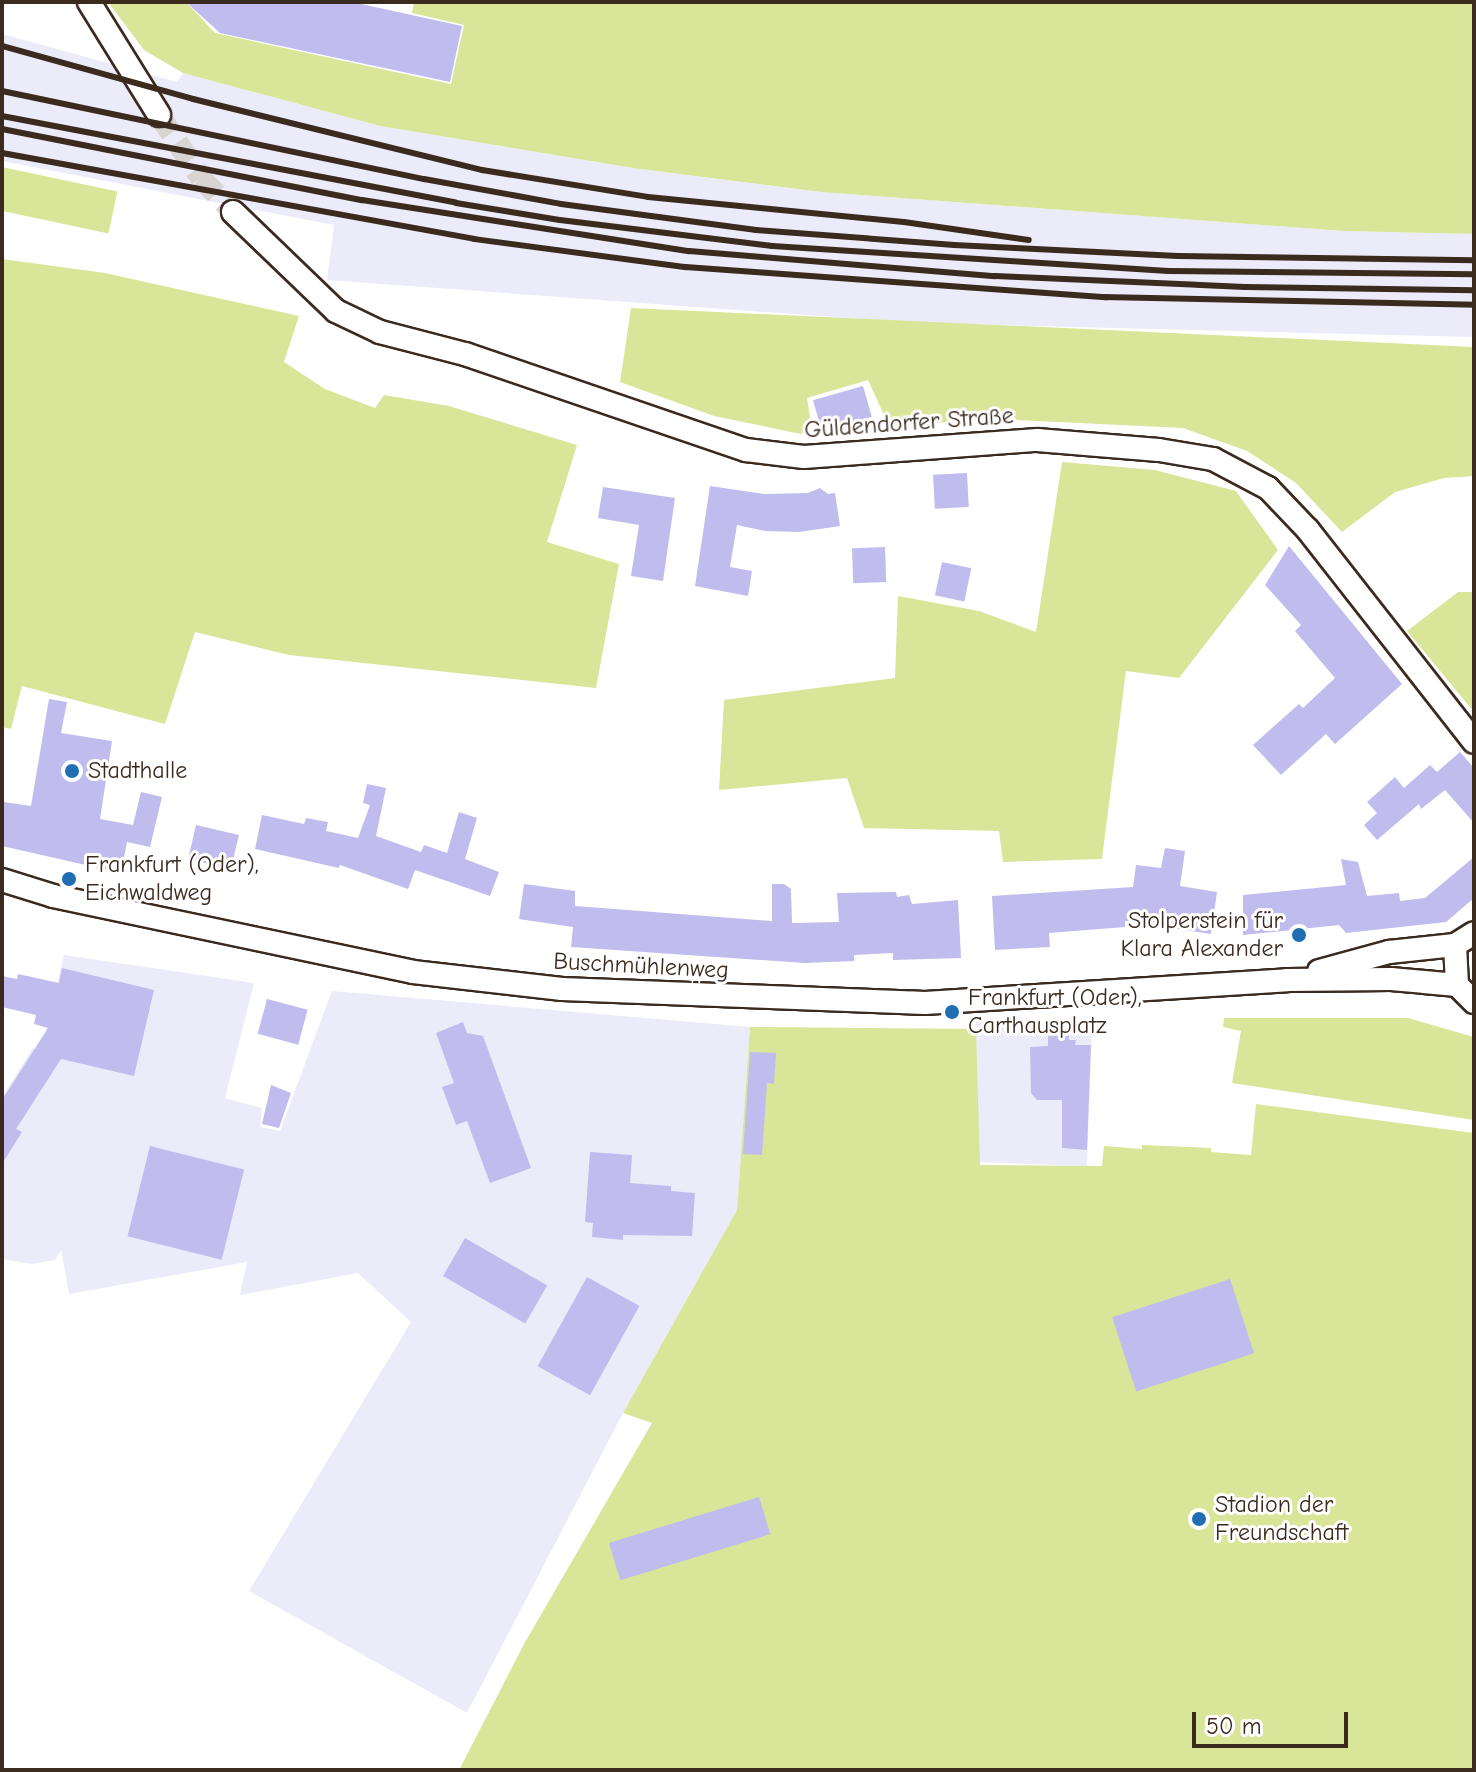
<!DOCTYPE html>
<html>
<head>
<meta charset="utf-8">
<style>
  body { margin:0 }
  #map { position:relative; width:1476px; height:1772px; overflow:hidden; background:#fff; font-family:"Comic Neue",sans-serif }
  div>[style] { position:absolute }
  .built>* { inset:0; background:#ecebfa; transform-origin:0 0 }
  .green>* { inset:0; background:#d9e699; transform-origin:0 0 }
  .building>* { inset:0; background:#c0bcee; transform-origin:0 0 }
  .minor-tunnel>* { height:22px; margin-top:-11px; transform-origin:0; background:repeating-linear-gradient(90deg,#d8d4d2 0 22px,transparent 0 33px) }
  .roads { filter:drop-shadow(2px 0 #3b2a1e) drop-shadow(-2px 0 #3b2a1e) drop-shadow(0 2px #3b2a1e) drop-shadow(0 -2px #3b2a1e) }
  .minor>* { height:22px; margin:-11px; padding:0 11px; transform-origin:11px; border-radius:11px; background:#fff }
  .rail>* { height:6px; margin:-3px; padding:0 3px; transform-origin:3px; border-radius:3px; background:#3b2a1e }
  .dots>* { width:22px; height:22px; translate:-50% -50%; box-sizing:border-box; border:4px solid #fff; border-radius:50% }
  span { translate:-50% -50%; white-space:nowrap; text-align:center; line-height:1.15; -webkit-text-stroke:6px #fff; paint-order:stroke }
  .street-label { font-size:24px; color:#3b2a1e }
  .poi-label { font-size:24px; color:#3b2a1e }
  .left { translate:0 -50%; text-align:left }
  .right { translate:-100% -50%; text-align:right }
  .frame { position:absolute; inset:0; border:4px solid #3b2a1e; pointer-events:none }
  .scale { position:absolute; left:1192px; top:1712px; width:156px; height:36px; box-sizing:border-box; border:4px solid #3b2a1e; border-top:0; padding-left:10px; font-size:24px; line-height:28px; white-space:nowrap; color:#3b2a1e; -webkit-text-stroke:6px #fff; paint-order:stroke }
</style>
</head>
<body>
<div id="map">
  <div class="built">
    <i style="clip-path:polygon(2px 34px,177px 82px,183px 73px,380px 126px,633px 168px,821px 192px,1344px 231px,1474px 234px,1474px 337px,916px 323px,327px 280px,334px 225px,2px 161px)"></i>
    <i style="clip-path:polygon(64px 955px,254px 983px,225px 1098px,262px 1108px,260px 1127px,280px 1131px,332px 991px,750px 1027px,737px 1210px,623px 1413px,467px 1713px,249px 1591px,411px 1322px,358px 1273px,240px 1295px,247px 1262px,69px 1294px,61px 1250px,55px 1260px,32px 1264px,2px 1259px,2px 1097px,33px 1048px,41px 1052px)"></i>
    <i style="left:1092px;top:1023px;width:143px;height:116px;rotate:92deg"></i>
  </div>
  <div class="green">
    <i style="clip-path:polygon(108px 2px,186px 2px,215px 33px,451px 84px,464px 25px,412px 13px,414px 2px,1474px 2px,1474px 234px,1344px 231px,821px 192px,633px 168px,380px 126px,183px 73px,144px 50px)"></i>
    <i style="left:2px;top:167px;width:118px;height:43px;rotate:12deg"></i>
    <i style="clip-path:polygon(2px 259px,105px 273px,299px 316px,284px 362px,325px 389px,375px 408px,384px 395px,449px 406px,577px 445px,547px 542px,619px 564px,596px 688px,289px 655px,195px 632px,165px 724px,22px 686px,11px 729px,2px 727px)"></i>
    <i style="clip-path:polygon(631px 308px,1474px 347px,1474px 476px,1444px 478px,1395px 492px,1342px 532px,1296px 483px,1247px 451px,1183px 428px,996px 419px,889px 426px,868px 380px,807px 398px,811px 424px,801px 434px,714px 416px,620px 382px)"></i>
    <i style="clip-path:polygon(1062px 462px,1155px 470px,1236px 491px,1278px 550px,1179px 678px,1126px 671px,1102px 859px,1003px 862px,999px 831px,864px 828px,847px 778px,719px 790px,724px 700px,895px 678px,898px 596px,979px 611px,1036px 632px)"></i>
    <i style="clip-path:polygon(1458px 592px,1474px 592px,1474px 712px,1407px 631px)"></i>
    <i style="clip-path:polygon(1224px 1018px,1408px 1018px,1474px 1037px,1474px 1120px,1232px 1083px,1241px 1031px,1223px 1027px)"></i>
    <i style="clip-path:polygon(750px 1027px,976px 1029px,980px 1165px,1102px 1166px,1104px 1146px,1142px 1149px,1142px 1145px,1211px 1148px,1211px 1152px,1251px 1155px,1256px 1104px,1474px 1133px,1474px 1770px,459px 1770px,524px 1644px,652px 1423px,623px 1413px,737px 1210px)"></i>
  </div>
  <div class="building">
    <i style="clip-path:polygon(186px 2px,352px 2px,462px 26px,450px 82px,220px 33px)"></i>
    <i style="left:863px;top:386px;width:32px;height:52px;rotate:74deg"></i>
    <i style="left:967px;top:473px;width:34px;height:34px;rotate:87deg"></i>
    <i style="clip-path:polygon(710px 486px,764px 494px,808px 493px,820px 488px,828px 494px,835px 493px,840px 526px,799px 532px,765px 531px,737px 525px,730px 567px,752px 571px,748px 596px,695px 586px)"></i>
    <i style="clip-path:polygon(603px 487px,675px 498px,663px 581px,631px 576px,639px 525px,598px 518px)"></i>
    <i style="clip-path:polygon(1289px 546px,1402px 684px,1335px 744px,1326px 734px,1281px 775px,1253px 745px,1299px 704px,1303px 708px,1335px 678px,1295px 631px,1301px 625px,1265px 585px)"></i>
    <i style="left:885px;top:547px;width:35px;height:33px;rotate:88deg"></i>
    <i style="left:942px;top:562px;width:30px;height:34px;rotate:12deg"></i>
    <i style="clip-path:polygon(49px 699px,67px 702px,61px 733px,112px 741px,100px 819px,133px 825px,141px 792px,162px 797px,150px 847px,127px 842px,121px 873px,2px 846px,4px 802px,31px 806px)"></i>
    <i style="clip-path:polygon(1460px 752px,1474px 768px,1474px 823px,1445px 790px,1421px 809px,1419px 804px,1377px 840px,1364px 825px,1377px 813px,1367px 802px,1395px 777px,1404px 788px,1430px 765px,1437px 772px)"></i>
    <i style="clip-path:polygon(367px 784px,386px 788px,376px 836px,421px 852px,424px 845px,447px 853px,459px 812px,477px 818px,465px 859px,499px 872px,490px 896px,415px 870px,408px 889px,340px 865px,339px 868px,255px 849px,262px 815px,304px 824px,306px 818px,328px 822px,326px 831px,358px 838px,370px 805px,363px 803px)"></i>
    <i style="left:196px;top:825px;width:44px;height:35px;rotate:13deg"></i>
    <i style="clip-path:polygon(1165px 848px,1185px 851px,1180px 886px,1217px 892px,1211px 934px,1125px 921px,1125px 927px,1049px 933px,1050px 947px,995px 950px,992px 896px,1133px 887px,1136px 865px,1161px 868px)"></i>
    <i style="clip-path:polygon(1474px 857px,1474px 898px,1446px 922px,1346px 933px,1339px 925px,1243px 935px,1243px 895px,1346px 885px,1341px 859px,1358px 862px,1367px 896px,1399px 893px,1400px 901px,1425px 898px)"></i>
    <i style="clip-path:polygon(524px 884px,575px 891px,575px 906px,772px 921px,772px 884px,784px 884px,791px 889px,792px 923px,839px 922px,837px 893px,896px 892px,897px 897px,909px 895px,912px 904px,958px 900px,961px 958px,893px 960px,893px 953px,854px 955px,854px 961px,805px 963px,571px 947px,573px 927px,519px 919px)"></i>
    <i style="clip-path:polygon(62px 968px,154px 990px,134px 1076px,61px 1059px,16px 1129px,22px 1132px,2px 1164px,2px 1100px,48px 1028px,34px 1024px,36px 1015px,2px 1007px,2px 976px,17px 979px,18px 974px,59px 983px)"></i>
    <i style="left:267px;top:999px;width:42px;height:36px;rotate:15deg"></i>
    <i style="clip-path:polygon(463px 1022px,467px 1033px,483px 1036px,531px 1168px,490px 1183px,467px 1121px,456px 1125px,442px 1087px,454px 1083px,436px 1033px)"></i>
    <i style="clip-path:polygon(1069px 1035px,1069px 1040px,1076px 1040px,1075px 1045px,1091px 1045px,1087px 1150px,1062px 1148px,1062px 1100px,1037px 1100px,1031px 1093px,1030px 1047px,1048px 1046px,1048px 1036px)"></i>
    <i style="clip-path:polygon(750px 1052px,776px 1053px,774px 1084px,767px 1083px,762px 1155px,743px 1154px)"></i>
    <i style="clip-path:polygon(271px 1085px,291px 1093px,279px 1128px,262px 1124px)"></i>
    <i style="left:150px;top:1146px;width:97px;height:93px;rotate:14deg"></i>
    <i style="clip-path:polygon(590px 1152px,632px 1155px,630px 1183px,671px 1186px,671px 1191px,695px 1193px,692px 1236px,623px 1235px,623px 1240px,592px 1237px,593px 1223px,585px 1222px)"></i>
    <i style="left:465px;top:1238px;width:95px;height:44px;rotate:30deg"></i>
    <i style="left:587px;top:1277px;width:60px;height:102px;rotate:29deg"></i>
    <i style="left:1230px;top:1279px;width:78px;height:124px;rotate:72deg"></i>
    <i style="left:759px;top:1497px;width:39px;height:157px;rotate:73deg"></i>
  </div>
  <div class="minor-tunnel">
    <i style="left:159px;top:115px;width:76px;rotate:56.3deg"></i>
    <i style="left:201px;top:178px;width:47px;rotate:46.7deg"></i>
  </div>
  <div class="roads">
    <div class="minor">
      <i style="left:89px;top:2px;width:133px;rotate:58.2deg"></i>
      <i style="left:233px;top:212px;width:143px;rotate:43.9deg"></i>
      <i style="left:336px;top:311px;width:49px;rotate:25.5deg"></i>
      <i style="left:380px;top:332px;width:88px;rotate:14.5deg"></i>
      <i style="left:465px;top:354px;width:297px;rotate:18.9deg"></i>
      <i style="left:746px;top:450px;width:58px;rotate:6.9deg"></i>
      <i style="left:804px;top:457px;width:234px;rotate:-4.2deg"></i>
      <i style="left:1037px;top:440px;width:122px;rotate:4.7deg"></i>
      <i style="left:1159px;top:450px;width:55px;rotate:9.5deg"></i>
      <i style="left:1213px;top:459px;width:62px;rotate:27.8deg"></i>
      <i style="left:1268px;top:488px;width:58px;rotate:46.4deg"></i>
      <i style="left:1308px;top:530px;width:269px;rotate:51.9deg"></i>
      <i style="left:2px;top:880px;width:53px;rotate:17.4deg"></i>
      <i style="left:53px;top:896px;width:368px;rotate:11.9deg"></i>
      <i style="left:413px;top:972px;width:150px;rotate:6.5deg"></i>
      <i style="left:562px;top:989px;width:363px;rotate:2.2deg"></i>
      <i style="left:925px;top:1003px;width:363px;rotate:-3.6deg"></i>
      <i style="left:1287px;top:980px;width:104px;rotate:-0.6deg"></i>
      <i style="left:1391px;top:979px;width:66px;rotate:5.2deg"></i>
      <i style="left:1455px;top:945px;width:40px;rotate:87.1deg"></i>
      <i style="left:1457px;top:985px;width:24px;rotate:45deg"></i>
      <i style="left:1319px;top:971px;width:73px;rotate:-15.2deg"></i>
      <i style="left:1389px;top:952px;width:66px;rotate:-6.1deg"></i>
      <i style="left:1455px;top:945px;width:22px;rotate:-32deg"></i>
    </div>
  </div>
  <div class="rail">
    <i style="left:2px;top:46px;width:198px;rotate:15.5deg"></i>
    <i style="left:193px;top:99px;width:298px;rotate:13.8deg"></i>
    <i style="left:482px;top:170px;width:168px;rotate:9.2deg"></i>
    <i style="left:648px;top:197px;width:257px;rotate:5.6deg"></i>
    <i style="left:904px;top:222px;width:126px;rotate:8.2deg"></i>
    <i style="left:2px;top:91px;width:431px;rotate:11.8deg"></i>
    <i style="left:424px;top:179px;width:139px;rotate:10.3deg"></i>
    <i style="left:561px;top:204px;width:197px;rotate:7.6deg"></i>
    <i style="left:756px;top:230px;width:199px;rotate:4.3deg"></i>
    <i style="left:954px;top:245px;width:224px;rotate:2.8deg"></i>
    <i style="left:1178px;top:256px;width:296px;rotate:0.8deg"></i>
    <i style="left:2px;top:116px;width:462px;rotate:10.8deg"></i>
    <i style="left:456px;top:203px;width:105px;rotate:9.3deg"></i>
    <i style="left:560px;top:220px;width:214px;rotate:7deg"></i>
    <i style="left:772px;top:246px;width:397px;rotate:3.6deg"></i>
    <i style="left:1168px;top:271px;width:306px;rotate:0.6deg"></i>
    <i style="left:2px;top:129px;width:367px;rotate:11.2deg"></i>
    <i style="left:362px;top:200px;width:331px;rotate:8.9deg"></i>
    <i style="left:689px;top:251px;width:307px;rotate:4.7deg"></i>
    <i style="left:995px;top:276px;width:250px;rotate:2.5deg"></i>
    <i style="left:1245px;top:287px;width:229px;rotate:0.8deg"></i>
    <i style="left:2px;top:153px;width:480px;rotate:10.3deg"></i>
    <i style="left:474px;top:239px;width:213px;rotate:7.6deg"></i>
    <i style="left:685px;top:267px;width:422px;rotate:4.1deg"></i>
    <i style="left:1106px;top:297px;width:368px;rotate:1.2deg"></i>
  </div>
  <div class="dots">
    <i style="left:72px;top:771px;background:#1f6fb2"></i>
    <i style="left:69px;top:879px;background:#1f6fb2"></i>
    <i style="left:1299px;top:935px;background:#1f6fb2"></i>
    <i style="left:952px;top:1012px;background:#1f6fb2"></i>
    <i style="left:1199px;top:1519px;background:#1f6fb2"></i>
  </div>
  <div class="street-label">
    <span style="left:909px;top:423px;rotate:-4deg">Güldendorfer Straße</span>
    <span style="left:641px;top:966px;rotate:3deg">Buschmühlenweg</span>
  </div>
  <div class="poi-label">
    <span class="left" style="left:88px;top:771px">Stadthalle</span>
    <span class="left" style="left:85px;top:879px">Frankfurt (Oder),<br>Eichwaldweg</span>
    <span class="right" style="left:1283px;top:935px">Stolperstein für<br>Klara Alexander</span>
    <span class="left" style="left:968px;top:1012px">Frankfurt (Oder),<br>Carthausplatz</span>
    <span class="left" style="left:1215px;top:1519px">Stadion der<br>Freundschaft</span>
  </div>
  <div class="frame"></div>
  <div class="scale">50 m</div>
</div>
</body>
</html>
